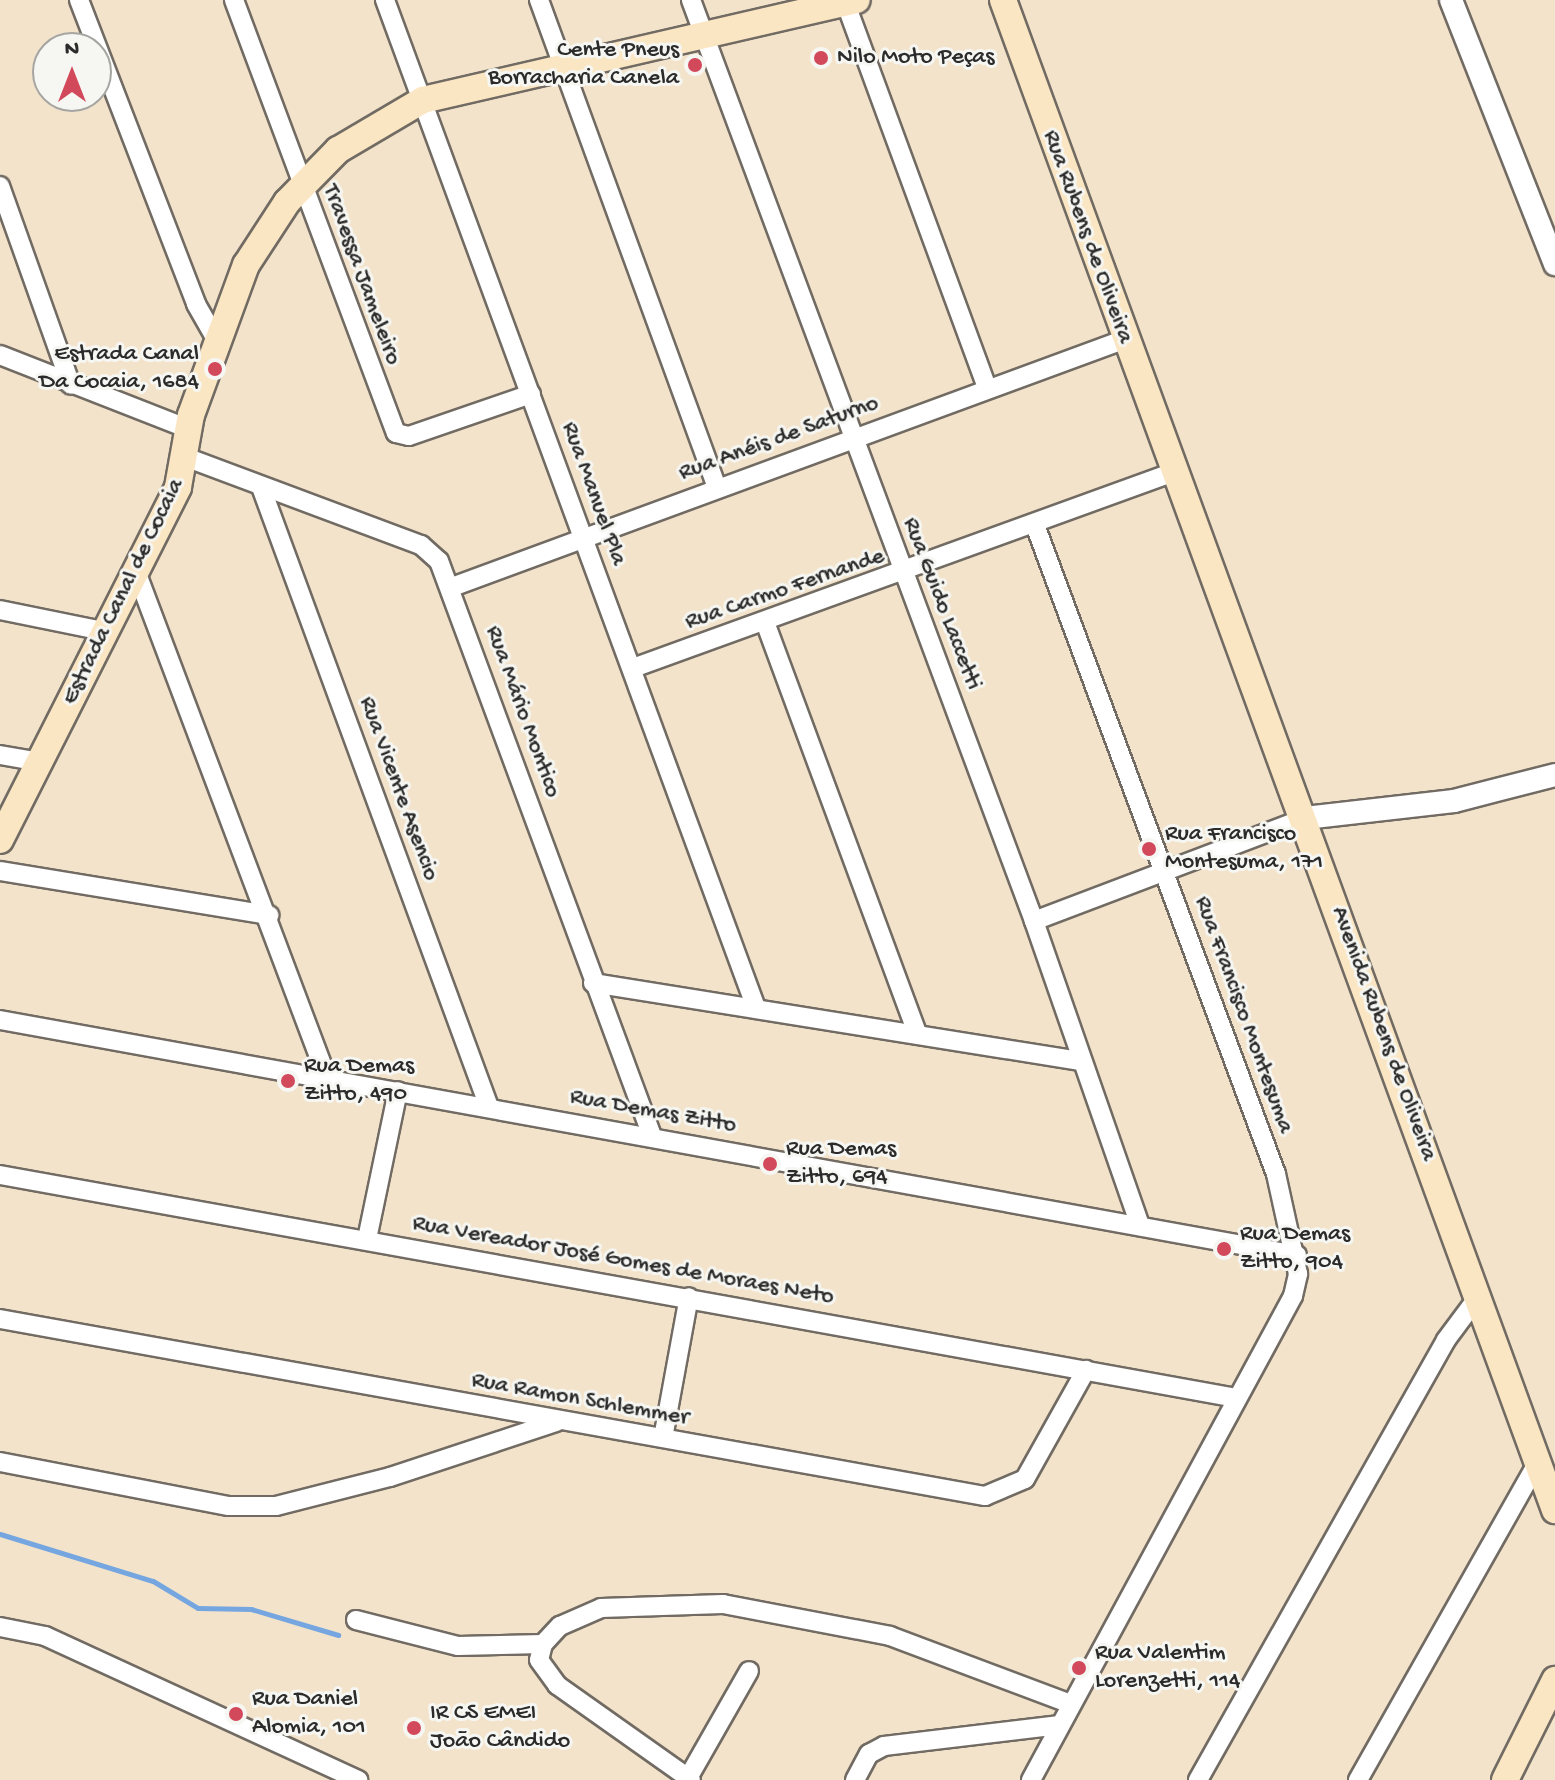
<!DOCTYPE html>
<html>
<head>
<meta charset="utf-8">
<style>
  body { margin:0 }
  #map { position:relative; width:1555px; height:1780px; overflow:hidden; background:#f3e3cb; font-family:"Gochi Hand",sans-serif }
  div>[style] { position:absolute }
  .stream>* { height:5px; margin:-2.5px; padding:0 2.5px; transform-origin:2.5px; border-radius:2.5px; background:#75a6e0 }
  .roads { filter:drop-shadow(2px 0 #716b63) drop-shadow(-2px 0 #716b63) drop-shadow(0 2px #716b63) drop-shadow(0 -2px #716b63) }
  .minor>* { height:18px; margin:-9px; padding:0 9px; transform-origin:9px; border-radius:9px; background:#fff }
  .tertiary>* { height:22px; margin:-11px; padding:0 11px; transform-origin:11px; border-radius:11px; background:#fff }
  .secondary>* { height:26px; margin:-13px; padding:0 13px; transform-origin:13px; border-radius:13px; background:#fbe6c4 }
  .dots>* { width:22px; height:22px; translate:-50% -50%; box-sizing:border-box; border:4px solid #f6f6f2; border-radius:50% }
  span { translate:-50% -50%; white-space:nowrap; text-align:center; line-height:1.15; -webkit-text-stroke:6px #f6f6f2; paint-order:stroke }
  .poi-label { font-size:24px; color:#2b2b2b }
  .right { translate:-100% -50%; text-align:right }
  .left { translate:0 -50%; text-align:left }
  .street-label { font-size:24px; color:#2b2b2b }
  .north { position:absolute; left:32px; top:32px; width:80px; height:80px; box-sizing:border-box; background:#f6f6f2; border:2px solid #a5a5a2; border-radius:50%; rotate:0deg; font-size:22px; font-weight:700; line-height:32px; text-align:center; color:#2b2b2b }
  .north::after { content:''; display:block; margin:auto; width:28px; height:36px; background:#d1495b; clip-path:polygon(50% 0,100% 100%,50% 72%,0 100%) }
</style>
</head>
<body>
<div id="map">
  <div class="stream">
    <i style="left:0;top:1534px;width:160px;rotate:17.1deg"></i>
    <i style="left:153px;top:1581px;width:52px;rotate:31deg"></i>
    <i style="left:198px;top:1608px;width:53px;rotate:1.1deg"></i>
    <i style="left:251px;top:1609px;width:91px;rotate:16.6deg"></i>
  </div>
  <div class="roads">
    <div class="minor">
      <i style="left:79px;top:0;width:326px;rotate:68.9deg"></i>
      <i style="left:196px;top:304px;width:40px;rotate:60.3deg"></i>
      <i style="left:234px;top:0;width:462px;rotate:69.5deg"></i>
      <i style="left:396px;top:433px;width:13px;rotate:13deg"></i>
      <i style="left:409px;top:436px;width:129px;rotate:-19deg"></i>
      <i style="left:385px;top:0;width:1071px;rotate:69.79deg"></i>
      <i style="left:539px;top:0;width:516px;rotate:69.95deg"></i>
      <i style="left:691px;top:0;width:983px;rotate:69.57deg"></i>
      <i style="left:1034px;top:921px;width:323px;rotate:70.8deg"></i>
      <i style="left:847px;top:7px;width:405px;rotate:69.8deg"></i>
      <i style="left:0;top:186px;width:211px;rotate:70.4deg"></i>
      <i style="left:0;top:355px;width:203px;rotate:21.4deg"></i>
      <i style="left:188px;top:458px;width:249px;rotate:20.5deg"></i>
      <i style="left:421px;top:545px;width:24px;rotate:42deg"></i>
      <i style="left:439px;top:561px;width:613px;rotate:69.67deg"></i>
      <i style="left:261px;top:487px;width:661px;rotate:69.81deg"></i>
      <i style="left:137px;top:574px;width:539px;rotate:69.34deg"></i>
      <i style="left:452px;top:587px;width:715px;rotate:-20.21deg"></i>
      <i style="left:0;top:610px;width:110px;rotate:11.5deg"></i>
      <i style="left:765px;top:622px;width:440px;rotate:69.7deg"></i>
      <i style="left:633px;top:668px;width:579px;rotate:-19.91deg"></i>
      <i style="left:0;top:755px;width:40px;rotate:10deg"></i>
      <i style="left:0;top:871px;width:273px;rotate:9.3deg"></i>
      <i style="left:1034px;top:921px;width:290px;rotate:-20.8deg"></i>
      <i style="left:593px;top:983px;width:494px;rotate:9.1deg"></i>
      <i style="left:0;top:1020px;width:1318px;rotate:10.27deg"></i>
      <i style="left:0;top:1175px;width:1257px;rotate:10.22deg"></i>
      <i style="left:367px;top:1239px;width:151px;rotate:-78.2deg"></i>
      <i style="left:0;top:1319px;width:1001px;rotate:10.19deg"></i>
      <i style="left:985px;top:1496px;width:43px;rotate:-23deg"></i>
      <i style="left:1025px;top:1479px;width:125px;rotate:-60.8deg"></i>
      <i style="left:663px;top:1438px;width:143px;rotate:-79.6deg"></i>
      <i style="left:0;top:1462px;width:233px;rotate:10.9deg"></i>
      <i style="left:229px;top:1506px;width:47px"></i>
      <i style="left:276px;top:1506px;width:118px;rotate:-14.3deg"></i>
      <i style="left:390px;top:1477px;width:175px;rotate:-18.3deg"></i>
      <i style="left:356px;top:1620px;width:105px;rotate:14.3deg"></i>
      <i style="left:458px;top:1646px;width:85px;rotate:-1.3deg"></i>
      <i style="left:543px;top:1644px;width:25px;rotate:-47deg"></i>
      <i style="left:560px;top:1626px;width:45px;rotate:-23.7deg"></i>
      <i style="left:601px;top:1608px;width:122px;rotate:-1.9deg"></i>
      <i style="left:723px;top:1604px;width:170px;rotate:10.8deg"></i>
      <i style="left:890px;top:1636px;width:193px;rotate:20.6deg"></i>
      <i style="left:0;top:1627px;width:46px;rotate:11.3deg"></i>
      <i style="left:45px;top:1636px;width:345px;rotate:24.7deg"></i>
      <i style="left:543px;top:1644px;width:16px;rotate:104deg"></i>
      <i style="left:539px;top:1660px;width:31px;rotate:54deg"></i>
      <i style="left:557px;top:1685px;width:164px;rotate:35.3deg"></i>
      <i style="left:688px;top:1778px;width:123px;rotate:-60.3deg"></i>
      <i style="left:855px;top:1780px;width:30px;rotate:-62deg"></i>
      <i style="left:869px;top:1754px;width:17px;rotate:-28deg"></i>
      <i style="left:884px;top:1746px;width:177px;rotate:-6.8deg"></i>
      <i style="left:1031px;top:1780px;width:550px;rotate:-61.57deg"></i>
      <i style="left:1293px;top:1296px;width:23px;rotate:-77deg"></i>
      <i style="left:1298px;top:1274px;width:102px;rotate:-102.4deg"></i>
      <i style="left:1276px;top:1174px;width:692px;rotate:-110.37deg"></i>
      <i style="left:1198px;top:1780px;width:505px;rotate:-60.59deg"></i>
      <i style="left:1446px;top:1340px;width:54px;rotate:-53.3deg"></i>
      <i style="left:1358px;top:1780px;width:365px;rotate:-60.5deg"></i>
    </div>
    <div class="tertiary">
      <i style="left:1451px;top:0;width:284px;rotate:68.5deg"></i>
      <i style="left:1305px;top:818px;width:150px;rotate:-6.5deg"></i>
      <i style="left:1454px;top:801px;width:104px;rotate:-14.4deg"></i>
    </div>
    <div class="secondary">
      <i style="left:1003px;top:0;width:1608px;rotate:69.92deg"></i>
      <i style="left:0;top:840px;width:395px;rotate:-63.2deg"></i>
      <i style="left:178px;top:487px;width:73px;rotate:-79.8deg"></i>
      <i style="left:191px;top:415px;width:160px;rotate:-69.9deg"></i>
      <i style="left:246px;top:265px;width:75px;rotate:-56.9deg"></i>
      <i style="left:287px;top:202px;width:73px;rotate:-45.6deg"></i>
      <i style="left:338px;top:150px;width:99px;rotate:-30.5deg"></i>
      <i style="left:423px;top:100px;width:445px;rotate:-13deg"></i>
      <i style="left:1505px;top:1780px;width:112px;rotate:-63.4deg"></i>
    </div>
  </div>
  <div class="dots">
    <i style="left:821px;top:58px;background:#d1495b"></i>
    <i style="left:695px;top:65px;background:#d1495b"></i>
    <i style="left:215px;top:369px;background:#d1495b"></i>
    <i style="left:1149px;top:849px;background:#d1495b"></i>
    <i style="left:288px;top:1081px;background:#d1495b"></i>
    <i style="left:770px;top:1164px;background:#d1495b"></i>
    <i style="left:1224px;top:1249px;background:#d1495b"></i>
    <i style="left:1079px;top:1668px;background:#d1495b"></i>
    <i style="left:236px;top:1714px;background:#d1495b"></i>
    <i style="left:414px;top:1728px;background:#d1495b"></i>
  </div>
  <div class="poi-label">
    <span class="right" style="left:679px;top:65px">Cente Pneus<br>Borracharia Canela</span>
    <span class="left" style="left:837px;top:58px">Nilo Moto Peças</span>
    <span class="right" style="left:199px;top:369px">Estrada Canal<br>Da Cocaia, 1684</span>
    <span class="left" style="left:1165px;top:849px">Rua Francisco<br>Montesuma, 171</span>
    <span class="left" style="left:304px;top:1081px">Rua Demas<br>Zitto, 490</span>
    <span class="left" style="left:786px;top:1164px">Rua Demas<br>Zitto, 694</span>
    <span class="left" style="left:1240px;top:1249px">Rua Demas<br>Zitto, 904</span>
    <span class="left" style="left:1095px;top:1668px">Rua Valentim<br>Lorenzetti, 114</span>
    <span class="left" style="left:252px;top:1714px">Rua Daniel<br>Alomia, 101</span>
    <span class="left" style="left:430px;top:1728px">IR CS EMEI<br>João Cândido</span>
  </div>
  <div class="street-label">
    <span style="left:1087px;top:237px;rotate:70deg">Rua Rubens de Oliveira</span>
    <span style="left:361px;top:275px;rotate:70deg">Travessa Jameleiro</span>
    <span style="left:779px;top:439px;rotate:-20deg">Rua Anéis de Saturno</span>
    <span style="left:593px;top:494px;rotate:70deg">Rua Manuel Pla</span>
    <span style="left:785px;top:590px;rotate:-19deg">Rua Carmo Fernande</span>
    <span style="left:124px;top:592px;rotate:-64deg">Estrada Canal de Cocaia</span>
    <span style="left:941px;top:604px;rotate:69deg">Rua Guido Laccetti</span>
    <span style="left:522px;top:712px;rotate:70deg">Rua Mário Montico</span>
    <span style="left:398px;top:789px;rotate:70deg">Rua Vicente Asencio</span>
    <span style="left:1243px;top:1015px;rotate:70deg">Rua Francisco Montesuma</span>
    <span style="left:1383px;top:1034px;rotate:70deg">Avenida Rubens de Oliveira</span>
    <span style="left:653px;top:1112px;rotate:10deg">Rua Demas Zitto</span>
    <span style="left:623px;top:1261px;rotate:10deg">Rua Vereador José Gomes de Moraes Neto</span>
    <span style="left:580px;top:1400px;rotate:10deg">Rua Ramon Schlemmer</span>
  </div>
  <div class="north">N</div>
</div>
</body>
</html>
